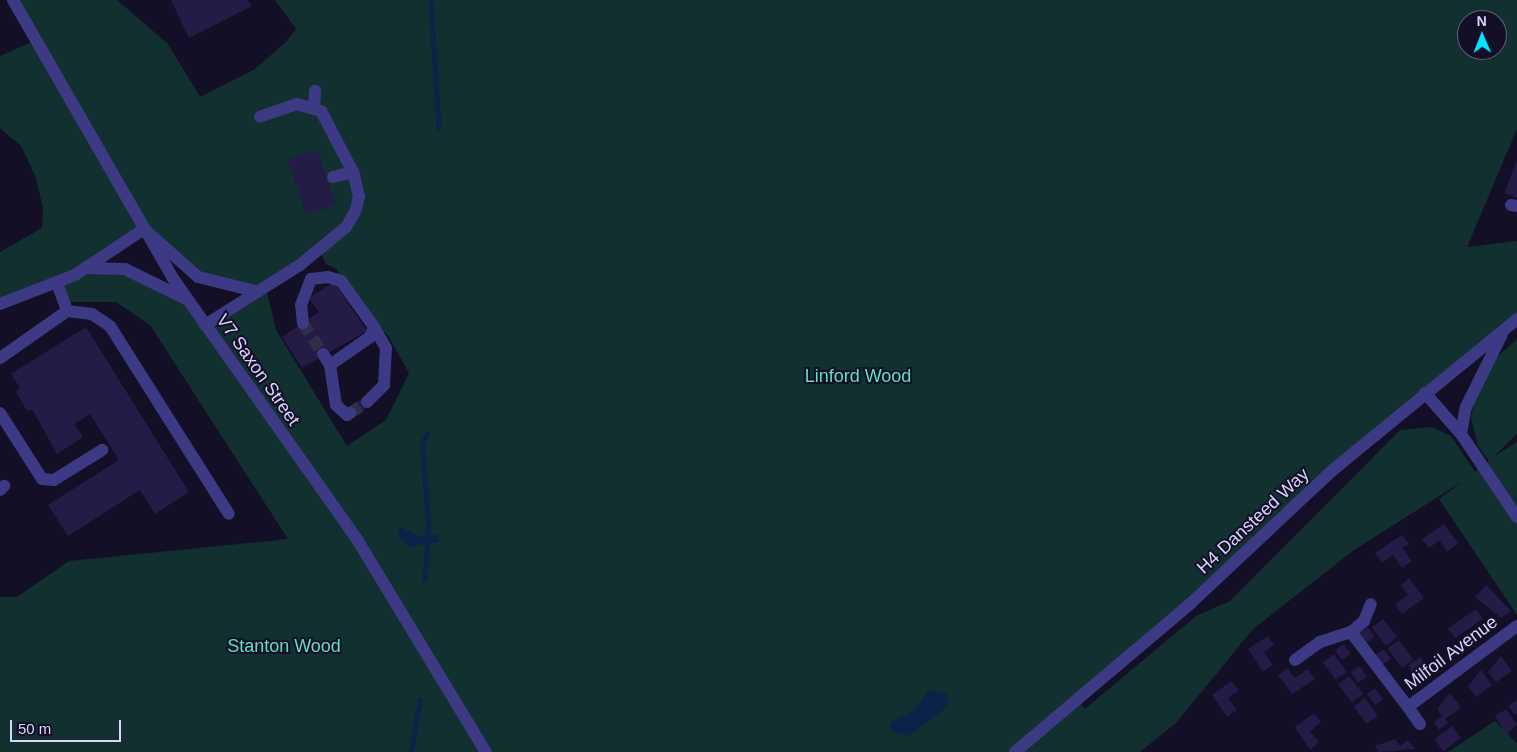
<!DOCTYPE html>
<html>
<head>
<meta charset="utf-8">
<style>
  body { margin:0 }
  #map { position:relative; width:1517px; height:752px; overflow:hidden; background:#130f26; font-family:Helvetica,sans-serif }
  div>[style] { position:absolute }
  .green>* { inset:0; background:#12302f }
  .water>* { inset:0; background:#0c2248 }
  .stream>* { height:4.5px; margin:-2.25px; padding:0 2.25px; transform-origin:2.25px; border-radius:2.25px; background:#0c2248 }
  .building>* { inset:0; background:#241b47; transform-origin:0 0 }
  .minor-tunnel>* { height:12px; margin-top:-6px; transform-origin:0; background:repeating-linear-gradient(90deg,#312d47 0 12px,transparent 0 18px) }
  .minor>* { height:12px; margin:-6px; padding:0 6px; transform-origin:6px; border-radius:6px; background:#3d3a85 }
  span { translate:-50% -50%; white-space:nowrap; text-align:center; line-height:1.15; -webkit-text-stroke:4px #130f26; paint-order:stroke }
  .street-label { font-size:18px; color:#d9d4ff }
  .park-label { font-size:18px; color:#5fe0c0 }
  .north { position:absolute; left:1457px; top:10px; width:50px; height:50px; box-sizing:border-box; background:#130f26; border:1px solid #625e7d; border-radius:50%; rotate:359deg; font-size:14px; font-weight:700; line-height:20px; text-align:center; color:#d9d4ff }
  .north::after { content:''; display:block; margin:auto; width:18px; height:22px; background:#00e5ff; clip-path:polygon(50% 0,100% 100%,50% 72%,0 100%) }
  .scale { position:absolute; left:10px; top:720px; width:111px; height:22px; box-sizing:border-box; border:2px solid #d9d4ff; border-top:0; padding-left:6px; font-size:15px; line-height:18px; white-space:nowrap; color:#d9d4ff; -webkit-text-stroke:4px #130f26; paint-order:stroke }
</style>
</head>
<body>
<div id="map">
  <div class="green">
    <i style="clip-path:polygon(evenodd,13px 0,117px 0,168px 44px,200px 97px,255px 69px,286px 42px,296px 29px,275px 0,1517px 0,1517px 129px,1467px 247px,1517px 241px,1517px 319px,1077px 700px,1085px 709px,1196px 616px,1230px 601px,1400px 430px,1432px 427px,1451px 436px,1475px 472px,1489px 461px,1478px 446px,1471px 418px,1475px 395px,1496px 358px,1517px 339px,1517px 434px,1493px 457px,1517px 442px,1517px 615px,1439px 499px,1463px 481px,1354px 550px,1253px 629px,1176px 723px,1140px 752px,0 752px,0 597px,17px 597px,69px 561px,288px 539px,150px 325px,116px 302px,63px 302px,57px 283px,0 304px,0 252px,42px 228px,43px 208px,35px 175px,21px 146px,0 128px,0 56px,34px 41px,13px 0,1467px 20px,1497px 20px,1497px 50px,1467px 50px,1467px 20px,13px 0,144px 229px,198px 277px,254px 291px,205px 325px,167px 288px,125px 269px,86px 267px,144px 229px,13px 0,320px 251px,326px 264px,337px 269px,341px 281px,389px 337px,409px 373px,386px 420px,347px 446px,276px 330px,265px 284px,320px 251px)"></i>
    <i style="clip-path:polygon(1495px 721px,1517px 743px,1517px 752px,1448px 752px)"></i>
  </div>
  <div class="water">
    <i style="clip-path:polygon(400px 527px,422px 537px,437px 534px,440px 542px,411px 547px,397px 535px)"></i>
    <i style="clip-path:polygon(929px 690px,947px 694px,948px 704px,941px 712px,909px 736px,891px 731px,890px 723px,914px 710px)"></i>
  </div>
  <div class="stream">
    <i style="left:431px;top:0;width:128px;rotate:86.4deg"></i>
    <i style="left:425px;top:579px;width:56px;rotate:-86.9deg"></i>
    <i style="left:428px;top:523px;width:79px;rotate:-94.3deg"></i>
    <i style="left:422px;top:444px;width:11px;rotate:-63deg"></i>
    <i style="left:411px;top:752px;width:53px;rotate:-80.2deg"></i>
  </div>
  <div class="building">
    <i style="clip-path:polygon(171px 0,248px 0,252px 6px,189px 38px)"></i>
    <i style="left:317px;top:150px;width:58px;height:31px;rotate:71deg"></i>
    <i style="clip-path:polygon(1517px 160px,1517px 198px,1504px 193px)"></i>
    <i style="clip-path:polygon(334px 282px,367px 331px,302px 368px,282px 337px,319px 312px,309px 298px)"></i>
    <i style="clip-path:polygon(86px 327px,189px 492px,155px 514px,140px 490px,68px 536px,48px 505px,119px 460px,90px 414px,74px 424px,83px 437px,57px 454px,32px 409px,27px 411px,16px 392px,20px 388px,11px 374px)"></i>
    <i style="left:364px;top:397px;width:10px;height:20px;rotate:53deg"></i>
    <i style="clip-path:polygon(1444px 524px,1458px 543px,1447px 552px,1440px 540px,1429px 548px,1422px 539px)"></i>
    <i style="clip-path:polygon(1402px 535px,1409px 544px,1402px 548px,1412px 561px,1402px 568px,1393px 555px,1382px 563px,1375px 553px)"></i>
    <i style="clip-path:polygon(1409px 578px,1424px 598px,1402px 614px,1395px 604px,1408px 595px,1401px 585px)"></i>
    <i style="clip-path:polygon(1486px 585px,1511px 611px,1501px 618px,1475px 597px)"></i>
    <i style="left:1476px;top:609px;width:12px;height:34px;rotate:55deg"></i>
    <i style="left:1383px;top:619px;width:23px;height:14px;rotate:52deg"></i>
    <i style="left:1368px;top:627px;width:12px;height:11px;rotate:55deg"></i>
    <i style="clip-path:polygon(1268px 636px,1274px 645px,1264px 652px,1273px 665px,1263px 672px,1248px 649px)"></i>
    <i style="left:1399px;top:640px;width:24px;height:14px;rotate:54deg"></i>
    <i style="left:1344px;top:644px;width:12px;height:11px;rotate:55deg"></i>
    <i style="left:1384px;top:649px;width:12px;height:11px;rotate:55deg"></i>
    <i style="left:1334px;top:654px;width:22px;height:14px;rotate:54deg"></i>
    <i style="clip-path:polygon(1501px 656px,1512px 671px,1496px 682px,1488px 672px)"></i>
    <i style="clip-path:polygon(1420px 657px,1431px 673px,1415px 685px,1409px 665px)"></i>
    <i style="left:1360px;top:666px;width:13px;height:11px;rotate:58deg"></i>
    <i style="clip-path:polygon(1287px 668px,1295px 678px,1308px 669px,1315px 679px,1292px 694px,1278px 675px)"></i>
    <i style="clip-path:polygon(1481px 670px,1492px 685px,1476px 697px,1468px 686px)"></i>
    <i style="left:1349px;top:676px;width:23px;height:14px;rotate:52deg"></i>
    <i style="clip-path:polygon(1231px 681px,1239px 690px,1228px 698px,1237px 710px,1227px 717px,1212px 695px)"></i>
    <i style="left:1375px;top:688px;width:14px;height:10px;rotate:54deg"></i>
    <i style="clip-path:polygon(1450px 693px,1461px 708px,1445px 719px,1448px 723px,1439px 730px,1434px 722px,1442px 716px,1437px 709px)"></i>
    <i style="left:1365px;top:698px;width:22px;height:14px;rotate:54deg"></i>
    <i style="clip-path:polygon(1517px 700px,1517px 713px,1515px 715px,1508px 706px)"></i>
    <i style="clip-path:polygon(1506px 709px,1517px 724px,1507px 735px,1495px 716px)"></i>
    <i style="clip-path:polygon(1314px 713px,1321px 722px,1310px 731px,1319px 742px,1310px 750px,1295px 727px)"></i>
    <i style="left:1452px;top:726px;width:15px;height:22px;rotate:53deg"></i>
    <i style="clip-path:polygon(1395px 739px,1400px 746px,1408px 740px,1415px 749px,1379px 752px,1375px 746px)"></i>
  </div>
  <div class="minor-tunnel">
    <i style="left:303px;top:323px;width:37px;rotate:57deg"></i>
    <i style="left:350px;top:413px;width:20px;rotate:-33deg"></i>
  </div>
  <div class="minor">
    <i style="left:13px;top:0;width:319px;rotate:60.1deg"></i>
    <i style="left:172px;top:277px;width:323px;rotate:54.8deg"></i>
    <i style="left:358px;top:541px;width:247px;rotate:58.8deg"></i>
    <i style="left:314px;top:107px;width:16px;rotate:-86deg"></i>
    <i style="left:333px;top:177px;width:21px;rotate:-14deg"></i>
    <i style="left:1511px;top:205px;width:6px;rotate:9deg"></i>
    <i style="left:85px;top:268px;width:40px;rotate:1.4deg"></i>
    <i style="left:125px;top:269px;width:66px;rotate:26.2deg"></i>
    <i style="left:57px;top:283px;width:30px;rotate:70deg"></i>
    <i style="left:0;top:304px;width:80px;rotate:-21.1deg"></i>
    <i style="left:75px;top:275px;width:83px;rotate:-33.7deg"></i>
    <i style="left:144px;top:229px;width:72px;rotate:41.6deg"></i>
    <i style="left:198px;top:277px;width:59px;rotate:13.8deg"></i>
    <i style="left:67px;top:311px;width:25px;rotate:7deg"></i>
    <i style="left:92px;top:314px;width:22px;rotate:34deg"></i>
    <i style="left:110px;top:326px;width:222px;rotate:57.7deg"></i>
    <i style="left:303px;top:323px;width:18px;rotate:-96deg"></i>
    <i style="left:301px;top:305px;width:28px;rotate:-69deg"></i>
    <i style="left:311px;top:279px;width:17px;rotate:-7deg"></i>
    <i style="left:328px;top:277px;width:14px;rotate:17deg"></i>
    <i style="left:341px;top:281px;width:57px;rotate:54.3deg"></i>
    <i style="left:374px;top:327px;width:11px;rotate:112deg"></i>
    <i style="left:370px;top:337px;width:49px;rotate:145deg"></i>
    <i style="left:330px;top:365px;width:13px;rotate:-122deg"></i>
    <i style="left:205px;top:325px;width:112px;rotate:-32.3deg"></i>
    <i style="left:300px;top:265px;width:60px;rotate:-39.6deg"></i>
    <i style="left:346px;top:227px;width:17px;rotate:-59deg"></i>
    <i style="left:355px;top:212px;width:16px;rotate:-75deg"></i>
    <i style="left:359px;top:197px;width:26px;rotate:-103deg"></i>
    <i style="left:353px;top:172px;width:69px;rotate:-117.7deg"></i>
    <i style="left:321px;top:111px;width:25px;rotate:-164deg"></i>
    <i style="left:297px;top:104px;width:39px;rotate:161deg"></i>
    <i style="left:0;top:358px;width:82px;rotate:-35deg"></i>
    <i style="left:330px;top:365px;width:40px;rotate:81.5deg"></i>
    <i style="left:336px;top:405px;width:15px;rotate:42deg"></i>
    <i style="left:347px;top:415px;width:4px;rotate:-34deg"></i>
    <i style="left:1425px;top:393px;width:55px;rotate:48.7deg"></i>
    <i style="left:1461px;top:434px;width:100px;rotate:56deg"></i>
    <i style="left:367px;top:402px;width:24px;rotate:-45deg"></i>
    <i style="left:384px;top:385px;width:37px;rotate:-87deg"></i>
    <i style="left:386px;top:348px;width:24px;rotate:-120deg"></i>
    <i style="left:0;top:413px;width:78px;rotate:57.5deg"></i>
    <i style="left:42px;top:479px;width:12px;rotate:5deg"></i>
    <i style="left:54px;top:480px;width:57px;rotate:-32deg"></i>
    <i style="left:1461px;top:434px;width:27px;rotate:-80deg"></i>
    <i style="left:1466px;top:407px;width:81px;rotate:-63.7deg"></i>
    <i style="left:0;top:490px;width:6px;rotate:-45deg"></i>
    <i style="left:1351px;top:632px;width:94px;rotate:52.8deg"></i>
    <i style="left:1408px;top:707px;width:136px;rotate:-36.6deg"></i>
    <i style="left:1295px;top:660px;width:31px;rotate:-36deg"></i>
    <i style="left:1320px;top:642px;width:33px;rotate:-18deg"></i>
    <i style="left:1351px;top:632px;width:17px;rotate:-40deg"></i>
    <i style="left:1364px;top:621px;width:18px;rotate:-68deg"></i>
    <i style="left:1408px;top:707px;width:21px;rotate:55deg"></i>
    <i style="left:1015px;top:752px;width:229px;rotate:-40.2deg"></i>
    <i style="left:1190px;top:604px;width:197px;rotate:-43.2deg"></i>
    <i style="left:1334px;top:469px;width:237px;rotate:-39.3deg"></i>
  </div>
  <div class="street-label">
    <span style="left:258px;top:370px;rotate:55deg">V7 Saxon Street</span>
    <span style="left:1253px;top:521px;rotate:-43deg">H4 Dansteed Way</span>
    <span style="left:1451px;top:653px;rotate:-37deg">Milfoil Avenue</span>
  </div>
  <div class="park-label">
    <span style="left:858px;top:376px">Linford Wood</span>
    <span style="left:284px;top:646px">Stanton Wood</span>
  </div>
  <div class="north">N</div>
  <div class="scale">50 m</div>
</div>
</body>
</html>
